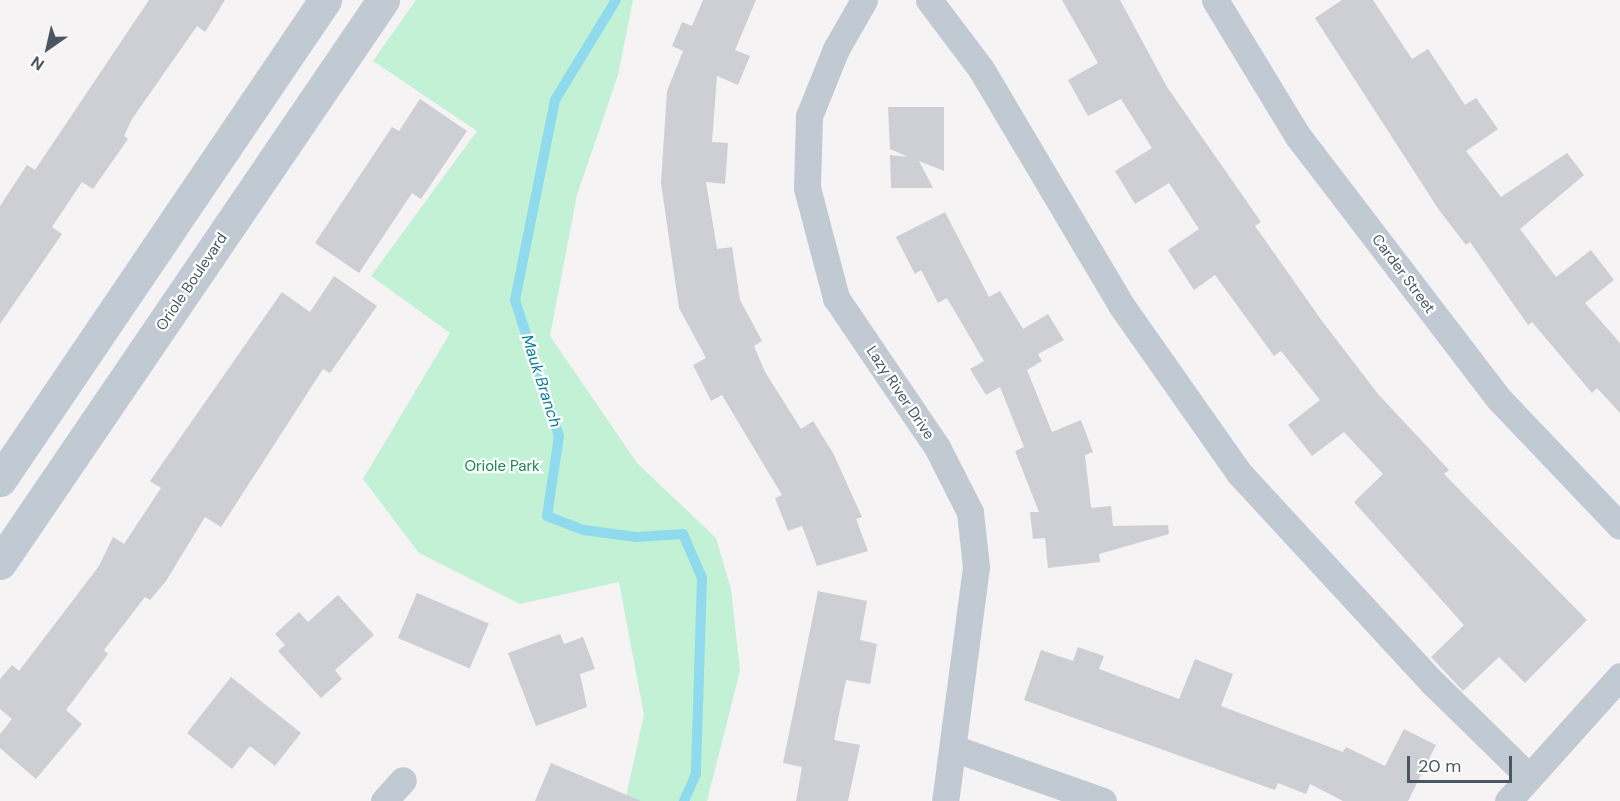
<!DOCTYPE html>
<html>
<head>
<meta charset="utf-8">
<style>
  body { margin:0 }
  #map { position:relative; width:1620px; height:801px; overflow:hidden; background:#f5f3f3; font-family:"DM Sans",sans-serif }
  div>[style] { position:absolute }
  .green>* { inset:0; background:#c3f1d5 }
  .stream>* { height:10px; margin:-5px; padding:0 5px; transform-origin:5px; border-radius:5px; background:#90daee }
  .building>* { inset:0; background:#cdcfd5; transform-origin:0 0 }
  .minor>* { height:27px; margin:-13.5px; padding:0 13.5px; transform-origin:13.5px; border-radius:13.5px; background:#c1cad2 }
  .tertiary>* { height:33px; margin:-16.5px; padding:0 16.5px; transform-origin:16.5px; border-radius:16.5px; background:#c1cad2 }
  span { translate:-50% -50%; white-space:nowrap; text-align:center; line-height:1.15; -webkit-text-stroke:4.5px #fff; paint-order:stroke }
  .street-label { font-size:15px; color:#4a5661 }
  .park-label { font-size:15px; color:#17864f }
  .water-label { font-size:16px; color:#0c7c9b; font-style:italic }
  .north { position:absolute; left:18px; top:18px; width:60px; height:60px; -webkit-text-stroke:4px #fff; paint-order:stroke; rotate:214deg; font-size:16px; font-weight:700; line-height:24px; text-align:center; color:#4a5661 }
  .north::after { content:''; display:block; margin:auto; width:21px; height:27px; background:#4a5661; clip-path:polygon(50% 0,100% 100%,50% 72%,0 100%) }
  .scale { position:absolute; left:1407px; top:756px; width:105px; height:27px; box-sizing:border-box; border:3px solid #4a5661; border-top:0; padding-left:8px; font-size:18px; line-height:21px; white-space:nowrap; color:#4a5661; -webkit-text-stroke:4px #fff; paint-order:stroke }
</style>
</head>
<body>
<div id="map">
  <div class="green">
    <i style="clip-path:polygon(416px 0,633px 0,618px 75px,577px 195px,550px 336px,637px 463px,716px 538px,731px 589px,740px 671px,707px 801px,625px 801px,644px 715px,619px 582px,520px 604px,419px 553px,363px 479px,450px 333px,371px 276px,477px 131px,373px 61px)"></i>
  </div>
  <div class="stream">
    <i style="left:616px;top:0;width:117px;rotate:121.4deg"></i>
    <i style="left:555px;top:100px;width:204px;rotate:101.3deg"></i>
    <i style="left:515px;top:300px;width:143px;rotate:72.1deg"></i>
    <i style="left:559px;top:436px;width:81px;rotate:98.5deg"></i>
    <i style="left:547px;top:516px;width:40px;rotate:21deg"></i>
    <i style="left:584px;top:530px;width:52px;rotate:7.7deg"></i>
    <i style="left:636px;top:537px;width:47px;rotate:-3.7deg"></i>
    <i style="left:683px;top:534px;width:48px;rotate:66.6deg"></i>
    <i style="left:702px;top:578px;width:196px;rotate:91.8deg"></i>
    <i style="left:696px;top:774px;width:30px;rotate:114deg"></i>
  </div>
  <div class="building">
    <i style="clip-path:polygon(149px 0,225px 0,205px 32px,197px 26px,132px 119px,124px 136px,128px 139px,93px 189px,82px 182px,52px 227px,62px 234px,0 324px,0 206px,27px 165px,35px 170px)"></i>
    <i style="clip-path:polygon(703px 0,756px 0,735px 50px,750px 56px,738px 85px,717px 76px,712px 142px,728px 143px,725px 184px,706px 182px,717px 249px,732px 247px,740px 300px,762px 341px,754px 346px,765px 372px,801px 429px,813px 421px,833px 453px,862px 517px,856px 519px,868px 551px,817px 566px,802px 526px,788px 531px,775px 498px,782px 495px,722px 395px,711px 401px,693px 365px,706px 358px,679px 308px,661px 183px,667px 91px,683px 51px,672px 46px,682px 22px,692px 26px)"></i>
    <i style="clip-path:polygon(1062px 0,1120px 0,1167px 87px,1261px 222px,1255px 226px,1322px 321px,1378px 394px,1449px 470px,1444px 474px,1587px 620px,1525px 683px,1499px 657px,1463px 691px,1431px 657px,1464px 625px,1354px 502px,1383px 474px,1344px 432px,1312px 456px,1288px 425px,1320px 400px,1281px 351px,1274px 356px,1215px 275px,1194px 290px,1168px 250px,1199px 229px,1169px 183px,1135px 204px,1115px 171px,1152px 148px,1121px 99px,1088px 116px,1068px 80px,1098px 63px)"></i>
    <i style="clip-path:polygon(1342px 0,1373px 0,1412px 59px,1428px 49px,1465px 105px,1476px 98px,1498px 129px,1466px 151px,1501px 197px,1567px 153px,1584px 175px,1520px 229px,1556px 277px,1591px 250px,1614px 280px,1585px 303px,1620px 343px,1620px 413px,1597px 388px,1592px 393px,1532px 322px,1528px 325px,1470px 242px,1466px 245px,1439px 210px,1315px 18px)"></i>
    <i style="clip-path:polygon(420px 99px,467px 131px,421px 199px,412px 193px,359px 273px,315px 243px,392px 127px,399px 131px)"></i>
    <i style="clip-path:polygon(888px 107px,944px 107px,944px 171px,919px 161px,933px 188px,891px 188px,890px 155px,908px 157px,890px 149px)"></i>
    <i style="clip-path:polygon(945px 212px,989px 297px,1000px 291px,1023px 329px,1048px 314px,1064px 340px,1038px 354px,1042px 361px,1027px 370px,1052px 432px,1081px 420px,1093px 452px,1085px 455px,1091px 508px,1111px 506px,1113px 526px,1168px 525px,1169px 534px,1099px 554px,1100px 562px,1048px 568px,1045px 538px,1033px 539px,1030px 512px,1039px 512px,1015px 451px,1024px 447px,1000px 387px,986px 395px,970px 369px,984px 361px,947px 298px,938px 303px,921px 270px,915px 274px,896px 237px)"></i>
    <i style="clip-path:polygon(334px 276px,377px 306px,330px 373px,323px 369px,221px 527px,205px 517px,166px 581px,150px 600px,145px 597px,104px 650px,108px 654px,66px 710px,82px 724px,36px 779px,0 748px,0 734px,12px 719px,0 709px,0 679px,12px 665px,19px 671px,99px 566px,113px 537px,124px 544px,161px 488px,150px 481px,282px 292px,310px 312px)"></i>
    <i style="clip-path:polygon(818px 591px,867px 601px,860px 640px,877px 644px,870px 684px,846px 680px,834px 740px,860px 745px,848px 801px,796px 801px,802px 767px,783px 763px)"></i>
    <i style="left:417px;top:593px;width:78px;height:49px;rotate:23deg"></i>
    <i style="clip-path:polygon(338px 595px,374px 635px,335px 670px,342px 679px,321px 698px,278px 651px,285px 645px,275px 634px,299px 612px,308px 622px)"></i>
    <i style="clip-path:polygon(560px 634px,564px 644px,583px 637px,595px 669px,580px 674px,587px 707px,536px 726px,508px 653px)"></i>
    <i style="clip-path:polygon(1078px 647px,1104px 656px,1099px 669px,1179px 699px,1195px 659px,1233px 674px,1221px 706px,1343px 752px,1346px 747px,1385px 766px,1404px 729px,1436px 745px,1408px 801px,1343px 801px,1310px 784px,1306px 794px,1278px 783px,1275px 790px,1024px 700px,1041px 650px,1073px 661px)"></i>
    <i style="clip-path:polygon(231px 677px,301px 733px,275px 766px,250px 746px,232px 769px,187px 733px)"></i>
    <i style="clip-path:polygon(551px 763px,641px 801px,535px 801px)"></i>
  </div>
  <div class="minor">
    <i style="left:864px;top:0;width:56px;rotate:119.7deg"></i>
    <i style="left:836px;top:49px;width:72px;rotate:111.9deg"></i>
    <i style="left:809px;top:116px;width:72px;rotate:91.6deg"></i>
    <i style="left:807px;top:188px;width:114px;rotate:75.2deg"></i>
    <i style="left:836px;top:298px;width:180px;rotate:55.9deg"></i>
    <i style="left:937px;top:447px;width:73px;rotate:63.1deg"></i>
    <i style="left:970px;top:512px;width:55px;rotate:83.8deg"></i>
    <i style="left:976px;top:567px;width:236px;rotate:97.5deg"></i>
    <i style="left:929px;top:0;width:86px;rotate:53deg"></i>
    <i style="left:981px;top:69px;width:274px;rotate:59.3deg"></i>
    <i style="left:1121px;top:305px;width:205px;rotate:54.9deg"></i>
    <i style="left:1239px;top:473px;width:286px;rotate:47.3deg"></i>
    <i style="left:1433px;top:683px;width:134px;rotate:44.4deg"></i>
    <i style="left:1215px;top:0;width:158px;rotate:58.7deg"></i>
    <i style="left:1297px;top:135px;width:332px;rotate:52.6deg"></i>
    <i style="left:1499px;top:399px;width:175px;rotate:46.4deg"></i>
    <i style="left:953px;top:748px;width:159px;rotate:19.5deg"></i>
    <i style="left:384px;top:801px;width:28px;rotate:-48deg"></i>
    <i style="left:1508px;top:801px;width:168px;rotate:-48.1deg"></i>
  </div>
  <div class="tertiary">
    <i style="left:0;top:480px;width:580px;rotate:-55.9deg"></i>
    <i style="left:0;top:563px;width:681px;rotate:-55.77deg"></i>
  </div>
  <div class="street-label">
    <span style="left:1403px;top:274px;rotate:53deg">Carder Street</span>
    <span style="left:192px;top:282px;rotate:-56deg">Oriole Boulevard</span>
    <span style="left:900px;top:393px;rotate:56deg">Lazy River Drive</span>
  </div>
  <div class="park-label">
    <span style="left:502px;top:467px">Oriole Park</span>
  </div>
  <div class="water-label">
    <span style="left:541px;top:381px;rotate:72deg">Mauk Branch</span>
  </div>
  <div class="north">N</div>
  <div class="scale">20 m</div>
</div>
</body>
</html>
